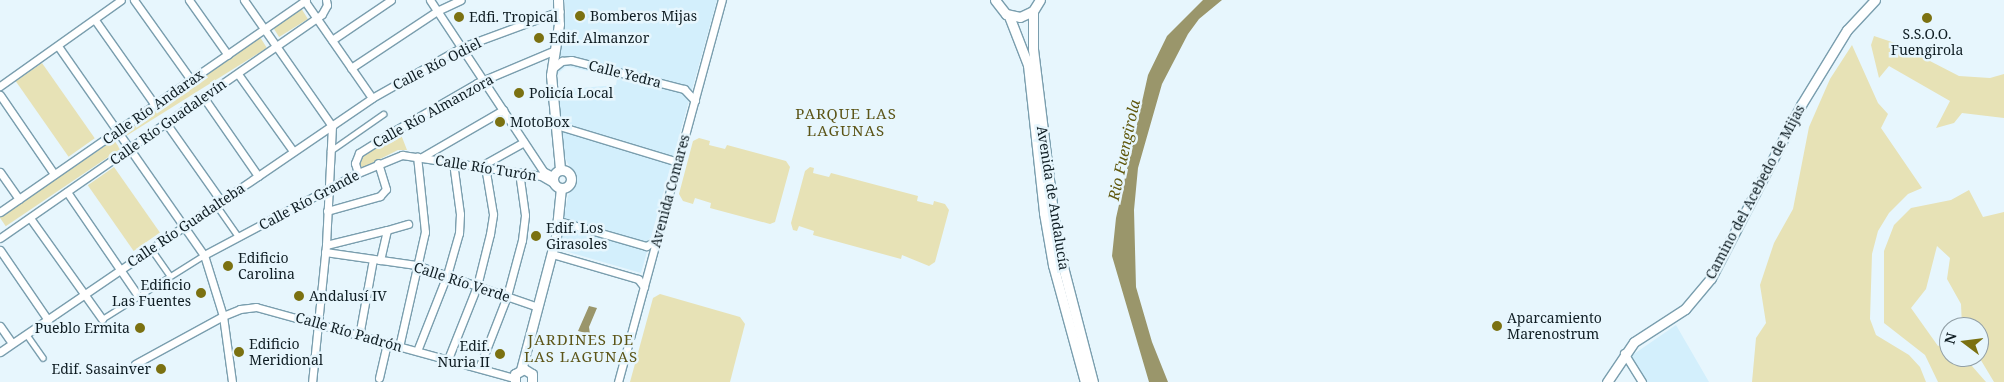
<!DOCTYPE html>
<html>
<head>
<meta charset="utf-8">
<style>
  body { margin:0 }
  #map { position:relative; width:2004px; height:382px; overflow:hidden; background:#e7f6fd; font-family:"Noto Serif",serif }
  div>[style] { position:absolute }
  .built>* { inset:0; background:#d3effc }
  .green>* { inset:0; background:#e7e2b6; transform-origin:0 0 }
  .water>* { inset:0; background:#9a966b }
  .roads { filter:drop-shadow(1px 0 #7a9eae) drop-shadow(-1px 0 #7a9eae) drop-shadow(0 1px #7a9eae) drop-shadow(0 -1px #7a9eae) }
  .pedestrian>* { height:5px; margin:-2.5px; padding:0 2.5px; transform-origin:2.5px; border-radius:2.5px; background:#fff }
  .minor>* { height:7px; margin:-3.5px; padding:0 3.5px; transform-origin:3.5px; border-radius:3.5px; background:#fff }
  .tertiary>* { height:9px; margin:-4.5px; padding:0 4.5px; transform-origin:4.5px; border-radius:4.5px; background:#fff }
  .tertiary>.ring { margin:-4.5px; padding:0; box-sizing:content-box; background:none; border:9px solid #fff; border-radius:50% }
  .dots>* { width:14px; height:14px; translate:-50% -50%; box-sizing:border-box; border:2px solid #e7f6fd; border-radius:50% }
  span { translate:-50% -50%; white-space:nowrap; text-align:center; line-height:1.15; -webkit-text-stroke:5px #e7f6fd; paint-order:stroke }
  .poi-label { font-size:14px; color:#0f1d23 }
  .left { translate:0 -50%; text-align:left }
  .right { translate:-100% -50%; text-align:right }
  .street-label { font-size:14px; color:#0f1d23 }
  .neighbourhood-label { font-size:15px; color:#5c5518; letter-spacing:1px }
  .water-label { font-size:15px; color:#60580d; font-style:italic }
  .north { position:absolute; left:1939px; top:317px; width:50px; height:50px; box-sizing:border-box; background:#e7f6fd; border:1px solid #919fa6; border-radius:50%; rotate:285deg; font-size:14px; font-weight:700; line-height:20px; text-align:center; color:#0f1d23 }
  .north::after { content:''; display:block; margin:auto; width:18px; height:22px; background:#7b7111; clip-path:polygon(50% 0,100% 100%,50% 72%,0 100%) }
</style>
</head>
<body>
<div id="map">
  <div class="built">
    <i style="clip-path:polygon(564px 0,717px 0,641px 273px,558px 249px,568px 196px,577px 181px,563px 154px,556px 90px,616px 85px,617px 78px,567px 66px,556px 75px,566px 11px)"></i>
    <i style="clip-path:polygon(1676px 325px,1709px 382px,1647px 382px,1631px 356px)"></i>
  </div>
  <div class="green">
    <i style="left:301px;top:8px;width:13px;height:34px;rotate:58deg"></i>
    <i style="clip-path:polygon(1874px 36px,1895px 43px,1959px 76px,1990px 78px,2004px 74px,2004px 118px,1962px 113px,1954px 123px,1936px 128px,1950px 101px,1889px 66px,1879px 78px,1871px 45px)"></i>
    <i style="left:260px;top:37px;width:13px;height:165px;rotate:58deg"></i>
    <i style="clip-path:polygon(1852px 45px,1878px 103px,1888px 114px,1881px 128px,1922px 188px,1908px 194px,1889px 213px,1878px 231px,1872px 254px,1870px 319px,1876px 335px,1909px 355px,1920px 367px,1926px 382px,1752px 382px,1756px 338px,1766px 323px,1760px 285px,1774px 243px,1793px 209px,1809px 127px,1830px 79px)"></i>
    <i style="left:42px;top:63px;width:92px;height:32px;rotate:55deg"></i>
    <i style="clip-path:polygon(400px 132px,407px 150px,398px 150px,362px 168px,359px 162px,362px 155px)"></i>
    <i style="clip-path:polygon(699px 138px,710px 141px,709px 145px,725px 149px,727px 145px,786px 161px,790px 167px,775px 222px,770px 224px,710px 208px,711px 203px,695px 198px,693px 204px,683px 201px,679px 194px,693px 141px)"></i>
    <i style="left:114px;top:140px;width:11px;height:138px;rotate:56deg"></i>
    <i style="left:114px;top:167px;width:80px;height:32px;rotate:55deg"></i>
    <i style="clip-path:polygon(810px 167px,814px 168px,813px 173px,829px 177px,831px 173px,918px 196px,917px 201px,933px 205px,934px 201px,945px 204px,949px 210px,935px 262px,929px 266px,902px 255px,901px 259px,813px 235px,814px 231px,799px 226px,797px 231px,793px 230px,791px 223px,805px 171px)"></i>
    <i style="clip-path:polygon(1969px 190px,1983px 217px,2004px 212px,2004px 382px,1994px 382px,1979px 357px,1979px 327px,1962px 327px,1961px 304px,1947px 279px,1950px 258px,1937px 246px,1926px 289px,1911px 308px,1938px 346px,1949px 341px,1949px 357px,1964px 357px,1986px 382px,1938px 382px,1925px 355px,1884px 323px,1884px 251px,1894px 225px,1911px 208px,1951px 200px)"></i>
    <i style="clip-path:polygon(660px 294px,740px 317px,745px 324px,730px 382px,630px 382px,653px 298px)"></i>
  </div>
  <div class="water">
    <i style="clip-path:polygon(1203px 0,1222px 0,1199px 19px,1188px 34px,1162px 84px,1138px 168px,1134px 210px,1136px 287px,1152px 342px,1168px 382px,1149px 382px,1112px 256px,1116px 218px,1148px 75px,1167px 36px)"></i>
    <i style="clip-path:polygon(589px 306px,597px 308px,589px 327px,590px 334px,578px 331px)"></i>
  </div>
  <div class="roads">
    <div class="pedestrian">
      <i style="left:330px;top:151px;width:65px;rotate:-34.9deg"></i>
      <i style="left:216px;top:205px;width:39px;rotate:55deg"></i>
      <i style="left:151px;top:249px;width:33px;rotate:55deg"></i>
      <i style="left:102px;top:319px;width:120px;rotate:-32.1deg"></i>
      <i style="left:26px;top:334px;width:29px;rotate:55deg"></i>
    </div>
    <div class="minor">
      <i style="left:134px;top:0;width:98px;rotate:54.5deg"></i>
      <i style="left:189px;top:0;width:67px;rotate:54.7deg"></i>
      <i style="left:244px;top:0;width:154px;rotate:55.1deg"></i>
      <i style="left:332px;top:126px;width:119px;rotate:92.9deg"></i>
      <i style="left:326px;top:245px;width:138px;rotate:95.8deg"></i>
      <i style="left:304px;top:0;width:119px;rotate:55.2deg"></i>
      <i style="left:430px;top:0;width:205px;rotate:56.5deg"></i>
      <i style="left:543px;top:171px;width:11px;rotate:27deg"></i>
      <i style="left:95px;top:20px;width:104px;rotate:54.8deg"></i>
      <i style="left:332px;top:40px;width:71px;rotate:-34.1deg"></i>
      <i style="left:58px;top:46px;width:255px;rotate:55.1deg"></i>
      <i style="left:204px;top:255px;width:64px;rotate:72.7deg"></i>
      <i style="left:223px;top:316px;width:67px;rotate:82.2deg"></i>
      <i style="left:351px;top:68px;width:103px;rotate:-33.5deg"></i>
      <i style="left:437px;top:11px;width:26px;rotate:-25deg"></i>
      <i style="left:552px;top:69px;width:13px;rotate:-39deg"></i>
      <i style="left:562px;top:61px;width:9px;rotate:-6deg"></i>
      <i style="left:571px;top:60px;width:117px;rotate:14.4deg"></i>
      <i style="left:684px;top:89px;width:16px;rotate:47deg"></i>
      <i style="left:238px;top:74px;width:95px;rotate:54.5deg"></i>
      <i style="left:0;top:86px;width:148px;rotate:-35.4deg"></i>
      <i style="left:0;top:95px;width:96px;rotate:55.6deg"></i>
      <i style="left:204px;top:98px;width:95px;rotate:55.3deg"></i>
      <i style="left:166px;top:123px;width:95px;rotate:54.8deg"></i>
      <i style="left:556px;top:125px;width:127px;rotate:16.9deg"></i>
      <i style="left:422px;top:157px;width:94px;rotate:-30.1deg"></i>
      <i style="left:481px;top:166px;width:49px;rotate:-29.2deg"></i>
      <i style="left:0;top:172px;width:33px;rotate:55deg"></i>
      <i style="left:358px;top:173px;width:10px;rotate:-107deg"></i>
      <i style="left:355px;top:163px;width:11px;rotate:-68deg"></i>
      <i style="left:359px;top:153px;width:41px;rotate:-32.2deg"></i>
      <i style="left:394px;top:131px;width:96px;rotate:-30deg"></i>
      <i style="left:477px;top:83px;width:85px;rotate:-22.9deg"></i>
      <i style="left:67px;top:192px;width:127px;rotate:55.6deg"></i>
      <i style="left:327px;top:211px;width:55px;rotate:-15.8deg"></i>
      <i style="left:380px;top:196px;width:9px;rotate:-49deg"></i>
      <i style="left:386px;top:189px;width:27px;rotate:-107deg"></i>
      <i style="left:0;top:212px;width:372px;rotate:-34.7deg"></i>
      <i style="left:30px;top:218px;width:124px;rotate:54.5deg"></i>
      <i style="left:559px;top:221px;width:91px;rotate:16deg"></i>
      <i style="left:646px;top:246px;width:11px;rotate:-27deg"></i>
      <i style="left:387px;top:230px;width:22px;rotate:-16deg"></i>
      <i style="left:0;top:238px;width:392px;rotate:-34.8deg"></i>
      <i style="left:322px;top:14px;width:10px;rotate:-61deg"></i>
      <i style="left:327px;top:5px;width:5px;rotate:-101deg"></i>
      <i style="left:326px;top:245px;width:63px;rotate:-13.8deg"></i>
      <i style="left:387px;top:230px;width:31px;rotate:103deg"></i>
      <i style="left:0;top:250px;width:85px;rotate:55.6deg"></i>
      <i style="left:325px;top:252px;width:92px;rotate:8.1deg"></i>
      <i style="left:416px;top:265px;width:129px;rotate:19deg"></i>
      <i style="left:552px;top:254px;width:90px;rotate:16.2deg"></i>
      <i style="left:638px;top:279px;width:10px;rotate:53deg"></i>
      <i style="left:204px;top:255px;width:174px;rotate:-28deg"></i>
      <i style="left:358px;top:173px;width:48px;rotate:-22.2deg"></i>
      <i style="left:402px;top:155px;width:141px;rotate:8.6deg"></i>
      <i style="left:541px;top:176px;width:14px;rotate:30deg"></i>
      <i style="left:0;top:326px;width:21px;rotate:55deg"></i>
      <i style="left:359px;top:336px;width:78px;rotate:-79.7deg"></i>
      <i style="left:399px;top:347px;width:118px;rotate:-77.3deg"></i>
      <i style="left:425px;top:232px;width:76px;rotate:-96deg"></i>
      <i style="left:417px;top:351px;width:82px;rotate:-68.5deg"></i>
      <i style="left:447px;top:275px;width:44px;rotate:-74.1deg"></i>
      <i style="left:459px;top:233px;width:19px;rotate:-87deg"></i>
      <i style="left:460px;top:214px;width:52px;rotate:-97.7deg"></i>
      <i style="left:0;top:352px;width:450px;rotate:-34.3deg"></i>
      <i style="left:372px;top:98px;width:103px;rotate:-29.5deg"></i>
      <i style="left:462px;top:47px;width:104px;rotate:-20.2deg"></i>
      <i style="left:1624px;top:353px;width:34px;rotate:58deg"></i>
      <i style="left:448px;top:359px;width:79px;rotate:-68.3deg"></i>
      <i style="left:477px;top:286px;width:54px;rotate:-76deg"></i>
      <i style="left:490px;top:234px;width:20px;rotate:-81deg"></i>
      <i style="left:493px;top:214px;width:49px;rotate:-99.5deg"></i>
      <i style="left:135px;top:364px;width:100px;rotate:-28.6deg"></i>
      <i style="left:223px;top:316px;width:18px;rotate:-22deg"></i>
      <i style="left:240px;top:309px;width:16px;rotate:-7deg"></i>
      <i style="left:256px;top:307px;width:268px;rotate:15.4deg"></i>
      <i style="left:479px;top:368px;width:77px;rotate:-68.7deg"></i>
      <i style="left:507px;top:296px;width:58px;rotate:-75deg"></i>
      <i style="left:522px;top:240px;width:25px;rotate:-83deg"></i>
      <i style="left:525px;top:215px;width:43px;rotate:-97.9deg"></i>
      <i style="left:379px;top:378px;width:35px;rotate:-77deg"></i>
      <i style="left:618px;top:382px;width:396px;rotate:-74.8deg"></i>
    </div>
    <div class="tertiary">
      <i style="left:558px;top:0;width:24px;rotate:88deg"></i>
      <i style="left:559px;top:24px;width:52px;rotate:98.9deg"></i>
      <i style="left:551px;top:75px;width:94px;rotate:84.5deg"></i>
      <i style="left:995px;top:0;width:18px;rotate:52deg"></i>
      <i style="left:1006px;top:14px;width:14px;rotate:12deg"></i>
      <i style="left:1020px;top:17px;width:14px;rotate:-25deg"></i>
      <i style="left:1033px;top:11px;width:13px;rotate:-58deg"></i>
      <i style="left:1033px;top:11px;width:38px;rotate:90deg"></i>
      <i style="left:1033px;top:49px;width:165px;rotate:83deg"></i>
      <i style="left:1053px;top:213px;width:51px;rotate:79.8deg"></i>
      <i style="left:1062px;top:263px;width:123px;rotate:75.4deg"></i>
      <i style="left:1009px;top:16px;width:53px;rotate:68.8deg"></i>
      <i style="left:1028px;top:65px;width:149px;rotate:83.8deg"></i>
      <i style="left:1044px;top:213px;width:53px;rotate:80.2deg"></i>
      <i style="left:1053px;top:265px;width:121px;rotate:74.7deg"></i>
      <i class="ring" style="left:553px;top:170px;width:9px;height:9px"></i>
      <i style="left:521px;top:370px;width:138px;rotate:-75.3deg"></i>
      <i style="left:556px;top:237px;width:49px;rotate:-84.2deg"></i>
      <i style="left:515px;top:382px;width:8px;rotate:-90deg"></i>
      <i style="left:515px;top:374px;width:10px;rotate:-29deg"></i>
      <i style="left:524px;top:369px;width:9px;rotate:32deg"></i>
      <i style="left:532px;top:374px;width:8px;rotate:90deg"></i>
      <i style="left:1607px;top:382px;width:48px;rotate:-56deg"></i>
      <i style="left:1634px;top:342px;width:61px;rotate:-32.9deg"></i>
      <i style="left:1685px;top:309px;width:40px;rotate:-50deg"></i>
      <i style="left:1711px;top:278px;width:195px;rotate:-62.5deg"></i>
      <i style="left:1801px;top:105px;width:88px;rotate:-58.5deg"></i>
      <i style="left:1847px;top:30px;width:41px;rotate:-47deg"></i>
    </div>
  </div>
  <div class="dots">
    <i style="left:580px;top:16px;background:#7b7111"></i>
    <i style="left:459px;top:17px;background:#7b7111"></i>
    <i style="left:1927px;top:18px;background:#7b7111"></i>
    <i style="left:539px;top:38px;background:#7b7111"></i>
    <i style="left:519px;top:93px;background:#7b7111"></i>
    <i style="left:500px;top:122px;background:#7b7111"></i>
    <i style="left:536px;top:236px;background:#7b7111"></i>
    <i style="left:228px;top:266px;background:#7b7111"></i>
    <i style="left:201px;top:293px;background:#7b7111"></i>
    <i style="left:299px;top:296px;background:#7b7111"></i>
    <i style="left:1497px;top:326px;background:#7b7111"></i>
    <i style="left:140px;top:328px;background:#7b7111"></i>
    <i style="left:239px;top:352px;background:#7b7111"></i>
    <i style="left:500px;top:354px;background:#7b7111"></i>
    <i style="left:161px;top:369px;background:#7b7111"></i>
  </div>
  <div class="poi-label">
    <span class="left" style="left:590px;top:16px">Bomberos Mijas</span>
    <span class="left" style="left:469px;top:17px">Edfi. Tropical</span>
    <span style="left:1927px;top:42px">S.S.O.O.<br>Fuengirola</span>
    <span class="left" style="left:549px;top:38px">Edif. Almanzor</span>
    <span class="left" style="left:529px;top:93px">Policía Local</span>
    <span class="left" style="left:510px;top:122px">MotoBox</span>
    <span class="left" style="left:546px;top:236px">Edif. Los<br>Girasoles</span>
    <span class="left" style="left:238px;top:266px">Edificio<br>Carolina</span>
    <span class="right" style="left:191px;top:293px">Edificio<br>Las Fuentes</span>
    <span class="left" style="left:309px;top:296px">Andalusí IV</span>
    <span class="left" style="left:1507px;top:326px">Aparcamiento<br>Marenostrum</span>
    <span class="right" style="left:130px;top:328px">Pueblo Ermita</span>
    <span class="left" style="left:249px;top:352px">Edificio<br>Meridional</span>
    <span class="right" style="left:490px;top:354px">Edif.<br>Nuria II</span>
    <span class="right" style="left:151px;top:369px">Edif. Sasainver</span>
  </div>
  <div class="street-label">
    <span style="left:437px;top:64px;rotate:-27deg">Calle Río Odiel</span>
    <span style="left:625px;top:74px;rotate:14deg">Calle Yedra</span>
    <span style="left:153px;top:107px;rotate:-35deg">Calle Río Andarax</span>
    <span style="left:433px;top:111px;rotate:-29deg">Calle Río Almanzora</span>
    <span style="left:168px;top:122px;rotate:-35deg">Calle Río Guadalevín</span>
    <span style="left:486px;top:168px;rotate:9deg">Calle Río Turón</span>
    <span style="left:670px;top:191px;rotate:-75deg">Avenida Comares</span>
    <span style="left:1755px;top:192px;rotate:-62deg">Camino del Acebedo de Mijas</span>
    <span style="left:1053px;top:198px;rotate:81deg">Avenida de Andalucía</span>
    <span style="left:309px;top:200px;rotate:-28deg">Calle Río Grande</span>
    <span style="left:186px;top:225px;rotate:-34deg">Calle Río Guadalteba</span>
    <span style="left:462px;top:282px;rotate:18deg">Calle Río Verde</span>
    <span style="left:349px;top:332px;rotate:16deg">Calle Río Padrón</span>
  </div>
  <div class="neighbourhood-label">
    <span style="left:846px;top:122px">PARQUE LAS<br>LAGUNAS</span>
    <span style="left:581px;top:348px">JARDINES DE<br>LAS LAGUNAS</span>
  </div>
  <div class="water-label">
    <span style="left:1124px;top:150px;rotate:-78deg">Rio Fuengirola</span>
  </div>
  <div class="north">N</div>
</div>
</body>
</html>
